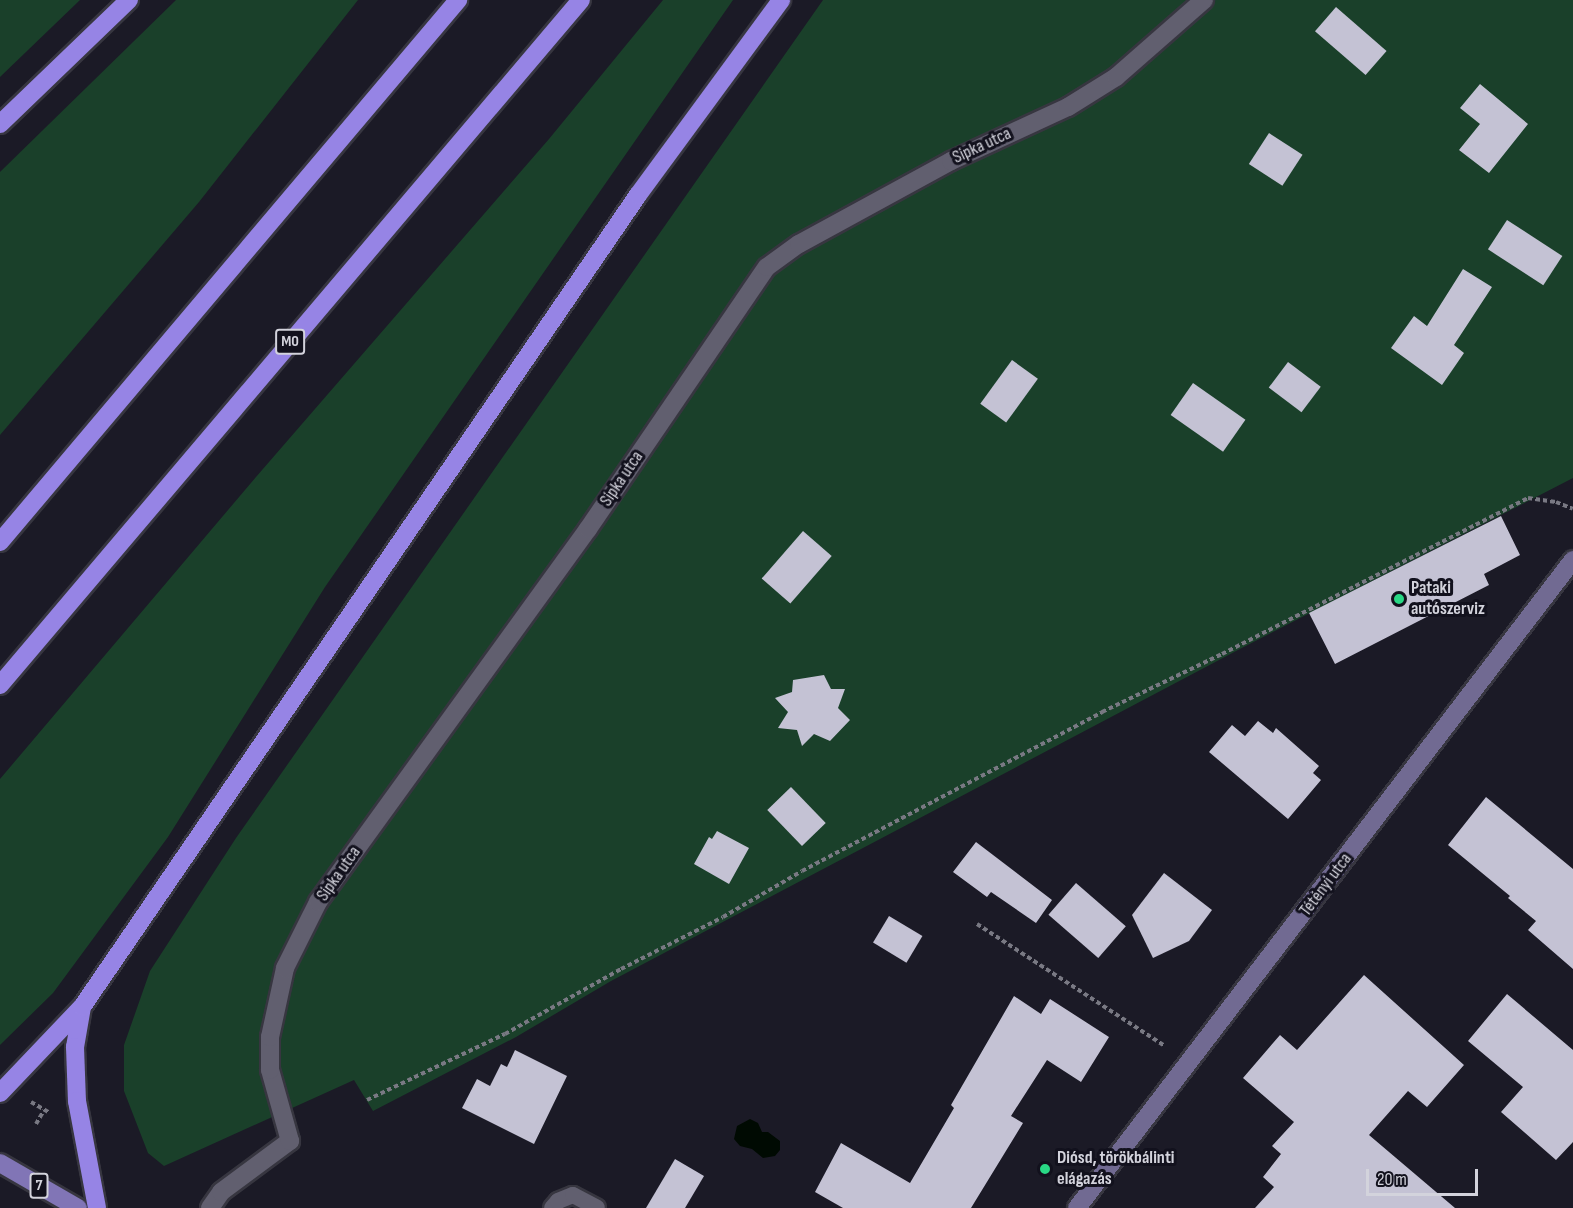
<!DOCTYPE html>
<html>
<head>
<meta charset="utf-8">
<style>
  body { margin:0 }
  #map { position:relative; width:1573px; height:1208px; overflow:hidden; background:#1b1a26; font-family:"Sofia Sans Condensed",sans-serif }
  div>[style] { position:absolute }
  .green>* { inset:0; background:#1a402a }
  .water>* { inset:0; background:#000a02 }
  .building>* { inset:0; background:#c4c2d4; transform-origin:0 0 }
  .path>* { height:4px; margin-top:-2px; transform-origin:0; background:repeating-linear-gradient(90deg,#797983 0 4.5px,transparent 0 7.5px) }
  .roads { filter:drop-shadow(2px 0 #373640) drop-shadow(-2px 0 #373640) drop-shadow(0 2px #373640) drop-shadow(0 -2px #373640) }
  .lane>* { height:16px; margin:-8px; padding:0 8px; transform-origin:8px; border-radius:8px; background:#615f6f }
  .street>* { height:18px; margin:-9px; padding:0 9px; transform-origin:9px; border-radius:9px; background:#615f6f }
  .secondary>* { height:18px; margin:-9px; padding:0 9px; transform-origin:9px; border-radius:9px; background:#716a92 }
  .primary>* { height:18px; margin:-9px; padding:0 9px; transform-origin:9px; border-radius:9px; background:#8175b6 }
  .highway>* { height:18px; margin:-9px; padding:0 9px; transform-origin:9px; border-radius:9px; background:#9684e5 }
  .dots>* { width:16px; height:16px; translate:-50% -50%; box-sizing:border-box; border:3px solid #12111d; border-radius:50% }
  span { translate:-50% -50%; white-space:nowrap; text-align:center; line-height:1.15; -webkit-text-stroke:6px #12111d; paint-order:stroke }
  .shield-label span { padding:2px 4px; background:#12111d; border:2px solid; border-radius:4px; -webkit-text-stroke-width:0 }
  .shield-label { font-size:16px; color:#d3d3dc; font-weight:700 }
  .street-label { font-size:18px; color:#d3d3dc }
  .poi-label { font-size:18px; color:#d3d3dc; font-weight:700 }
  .left { translate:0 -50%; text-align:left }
  .scale { position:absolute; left:1366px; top:1169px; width:112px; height:27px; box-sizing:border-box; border:3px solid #d3d3dc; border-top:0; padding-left:8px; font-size:18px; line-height:21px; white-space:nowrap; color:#d3d3dc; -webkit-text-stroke:4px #12111d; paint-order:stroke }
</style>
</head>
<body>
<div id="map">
  <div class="green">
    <i style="clip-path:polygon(0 0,80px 0,0 77px)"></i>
    <i style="clip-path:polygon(176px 0,358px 0,199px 202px,0 435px,0 172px)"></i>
    <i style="clip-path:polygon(663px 0,733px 0,325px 587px,168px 837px,53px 993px,0 1045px,0 779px,256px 477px,549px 139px)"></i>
    <i style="clip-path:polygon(823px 0,1573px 0,1573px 478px,1238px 650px,611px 981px,516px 1037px,373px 1111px,354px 1080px,164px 1166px,148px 1153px,124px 1091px,124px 1045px,150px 971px,236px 838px)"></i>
  </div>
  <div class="water">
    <i style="clip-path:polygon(750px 1119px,758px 1123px,762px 1132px,768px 1132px,780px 1141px,780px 1150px,775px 1156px,763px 1158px,752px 1149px,740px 1146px,734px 1139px,737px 1126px)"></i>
  </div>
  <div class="building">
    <i style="left:1336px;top:7px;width:67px;height:32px;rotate:41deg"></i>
    <i style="clip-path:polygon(1480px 84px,1528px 124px,1489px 173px,1459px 150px,1480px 124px,1460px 108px)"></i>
    <i style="left:1269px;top:133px;width:40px;height:37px;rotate:33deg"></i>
    <i style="left:1507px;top:220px;width:66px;height:35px;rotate:33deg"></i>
    <i style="clip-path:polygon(1463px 269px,1492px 287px,1454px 345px,1464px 353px,1442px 385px,1391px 348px,1414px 316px,1427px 326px)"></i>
    <i style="left:1012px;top:360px;width:32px;height:54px;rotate:36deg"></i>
    <i style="left:1288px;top:362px;width:41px;height:32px;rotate:37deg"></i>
    <i style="left:1193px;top:383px;width:64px;height:39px;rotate:35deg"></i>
    <i style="clip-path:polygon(1501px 516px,1520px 555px,1484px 574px,1489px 585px,1335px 664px,1309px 613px)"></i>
    <i style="left:803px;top:531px;width:38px;height:63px;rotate:41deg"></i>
    <i style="clip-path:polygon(824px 675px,831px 689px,845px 689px,838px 708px,850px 720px,830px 741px,814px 734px,802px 746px,797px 730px,778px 728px,788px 712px,775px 698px,792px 692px,793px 680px)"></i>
    <i style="clip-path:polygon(1258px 721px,1273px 733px,1276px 728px,1319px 766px,1313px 773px,1321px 780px,1288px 819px,1209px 752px,1232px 725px,1245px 736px)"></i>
    <i style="left:791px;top:787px;width:50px;height:33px;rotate:46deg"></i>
    <i style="clip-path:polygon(1486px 797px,1573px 869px,1573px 969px,1528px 930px,1536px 921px,1508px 898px,1510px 896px,1448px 845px)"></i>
    <i style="clip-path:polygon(717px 831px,749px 848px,729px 884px,694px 864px,709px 837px,712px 839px)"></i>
    <i style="clip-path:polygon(976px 842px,1052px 900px,1036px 923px,991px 892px,987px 897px,953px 872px)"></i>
    <i style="clip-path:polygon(1164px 873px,1212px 910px,1189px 941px,1153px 958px,1132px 915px)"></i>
    <i style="left:1076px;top:883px;width:66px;height:42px;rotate:41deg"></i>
    <i style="left:889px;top:916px;width:39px;height:31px;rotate:31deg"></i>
    <i style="clip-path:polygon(1364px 975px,1464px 1065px,1427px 1107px,1408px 1091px,1369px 1135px,1455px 1208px,1255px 1208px,1274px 1187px,1263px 1177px,1281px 1154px,1272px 1146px,1294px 1122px,1243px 1078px,1280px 1035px,1297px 1050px)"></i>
    <i style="clip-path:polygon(1507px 994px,1573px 1050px,1573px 1142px,1556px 1160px,1501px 1112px,1523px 1087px,1468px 1041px)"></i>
    <i style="clip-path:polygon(1014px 996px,1041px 1014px,1050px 999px,1109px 1037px,1081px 1082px,1047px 1060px,1011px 1116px,1023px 1123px,971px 1208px,843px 1208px,815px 1192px,841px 1143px,910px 1183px,954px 1108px,951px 1105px)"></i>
    <i style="clip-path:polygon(515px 1050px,567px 1076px,534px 1144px,462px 1108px,477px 1079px,490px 1086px,501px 1064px,507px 1067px)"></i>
    <i style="clip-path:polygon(675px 1159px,704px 1176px,685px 1208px,646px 1208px)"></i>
  </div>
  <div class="path">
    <i style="left:977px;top:924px;width:224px;rotate:33deg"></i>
    <i style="left:367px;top:1100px;width:153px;rotate:-25.6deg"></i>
    <i style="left:505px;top:1034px;width:133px;rotate:-29.3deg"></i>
    <i style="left:621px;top:969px;width:114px;rotate:-27deg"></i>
    <i style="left:723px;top:917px;width:91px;rotate:-30.2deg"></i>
    <i style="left:802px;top:871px;width:340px;rotate:-27.9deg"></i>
    <i style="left:1102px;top:712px;width:133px;rotate:-25.8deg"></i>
    <i style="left:1222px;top:654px;width:343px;rotate:-27deg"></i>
    <i style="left:1528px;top:498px;width:28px;rotate:8deg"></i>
    <i style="left:1556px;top:502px;width:18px;rotate:22deg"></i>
    <i style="left:31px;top:1102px;width:22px;rotate:30deg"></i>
    <i style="left:36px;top:1124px;width:16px;rotate:-60deg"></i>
  </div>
  <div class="roads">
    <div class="lane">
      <i style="left:552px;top:1208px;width:9px;rotate:-49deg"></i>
      <i style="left:558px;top:1201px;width:16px;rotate:-22deg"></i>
      <i style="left:573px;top:1195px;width:27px;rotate:28deg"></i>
    </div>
    <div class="street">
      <i style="left:210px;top:1208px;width:19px;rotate:-55deg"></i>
      <i style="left:221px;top:1192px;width:86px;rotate:-36.5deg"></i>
      <i style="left:290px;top:1141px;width:74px;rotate:-105.7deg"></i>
      <i style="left:270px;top:1070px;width:33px;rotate:-90deg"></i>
      <i style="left:270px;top:1037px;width:71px;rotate:-77.7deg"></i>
      <i style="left:285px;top:968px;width:74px;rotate:-63.4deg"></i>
      <i style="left:318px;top:902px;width:460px;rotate:-54.1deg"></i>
      <i style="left:588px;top:529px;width:317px;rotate:-55.7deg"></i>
      <i style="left:767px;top:267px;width:39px;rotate:-36deg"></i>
      <i style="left:799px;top:244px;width:173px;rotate:-28.6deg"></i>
      <i style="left:951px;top:161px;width:129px;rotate:-24.8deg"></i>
      <i style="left:1068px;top:107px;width:57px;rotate:-32deg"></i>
      <i style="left:1116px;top:77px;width:117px;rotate:-41.2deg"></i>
    </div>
    <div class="secondary">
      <i style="left:1077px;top:1208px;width:816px;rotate:-52.57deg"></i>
    </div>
    <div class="primary">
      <i style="left:0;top:1163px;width:90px;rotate:30deg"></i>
    </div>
    <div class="highway">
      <i style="left:0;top:124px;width:179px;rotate:-43.9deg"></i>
      <i style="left:0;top:542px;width:710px;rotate:-49.8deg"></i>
      <i style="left:0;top:685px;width:898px;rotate:-49.7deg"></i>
      <i style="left:82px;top:1007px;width:41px;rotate:99.9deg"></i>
      <i style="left:75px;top:1047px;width:54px;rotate:87.9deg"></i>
      <i style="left:77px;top:1101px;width:109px;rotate:79.4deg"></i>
      <i style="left:0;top:1093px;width:119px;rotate:-46.4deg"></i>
      <i style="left:82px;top:1007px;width:984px;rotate:-55.6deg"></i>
      <i style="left:638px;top:195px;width:242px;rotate:-53.7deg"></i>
    </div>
  </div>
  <div class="dots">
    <i style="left:1399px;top:599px;background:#29d885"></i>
    <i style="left:1045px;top:1169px;background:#29d885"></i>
  </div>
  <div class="shield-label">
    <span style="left:290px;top:342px">M0</span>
    <span style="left:39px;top:1186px">7</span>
  </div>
  <div class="street-label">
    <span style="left:982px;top:146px;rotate:-25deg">Sipka utca</span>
    <span style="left:622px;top:479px;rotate:-56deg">Sipka utca</span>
    <span style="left:339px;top:874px;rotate:-55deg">Sipka utca</span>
    <span style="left:1326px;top:885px;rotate:-53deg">Tétényi utca</span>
  </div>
  <div class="poi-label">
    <span class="left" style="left:1411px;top:599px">Pataki<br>autószerviz</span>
    <span class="left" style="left:1057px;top:1169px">Diósd, törökbálinti<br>elágazás</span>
  </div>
  <div class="scale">20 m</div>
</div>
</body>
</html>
